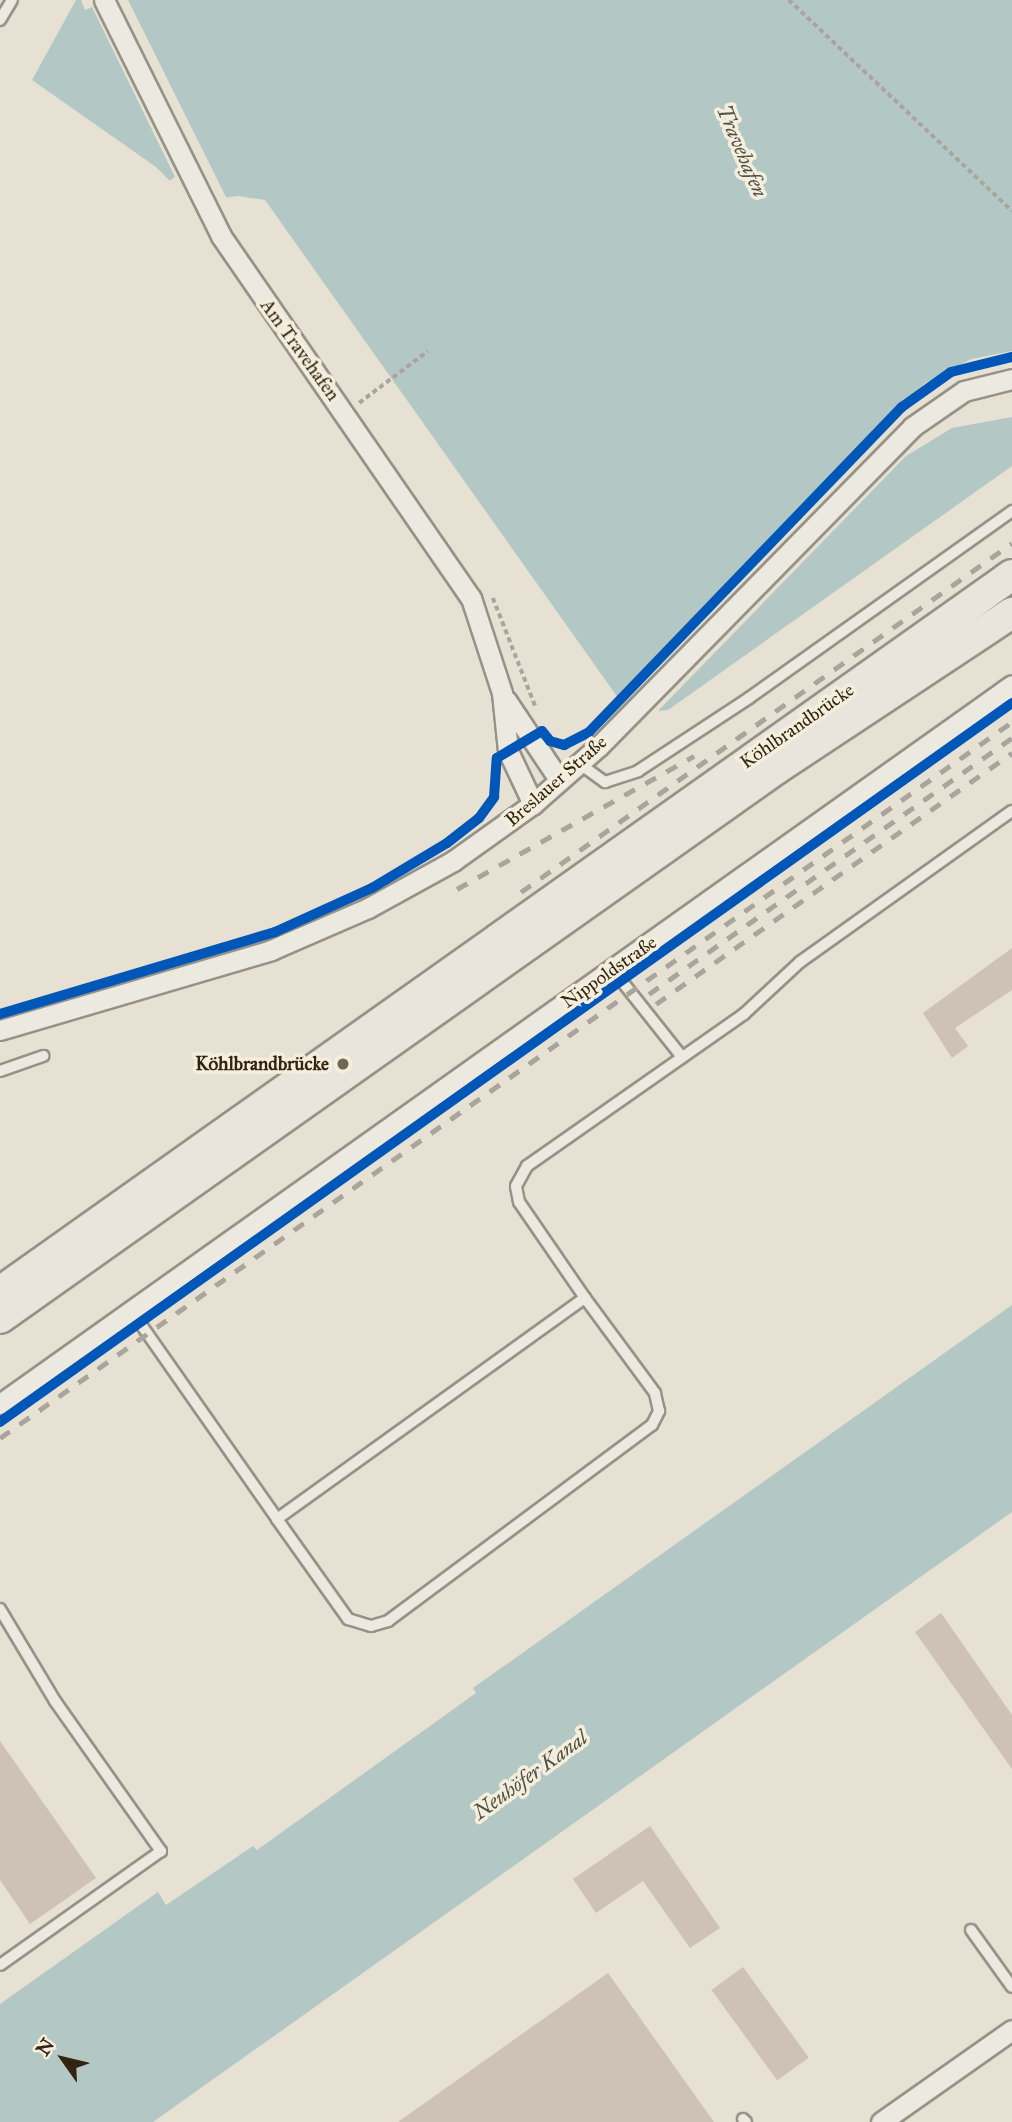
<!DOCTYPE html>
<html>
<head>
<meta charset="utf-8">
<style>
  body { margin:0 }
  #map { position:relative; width:1012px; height:2122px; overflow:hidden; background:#e6e1d2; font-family:"IM FELL Great Primer",serif }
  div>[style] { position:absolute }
  .water>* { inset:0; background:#b3c8c5 }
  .pier>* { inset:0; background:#e6e1d2 }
  .building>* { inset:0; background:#cec1b6; transform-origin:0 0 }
  .path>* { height:3.5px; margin-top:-1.75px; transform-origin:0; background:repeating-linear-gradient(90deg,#a9a59d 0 5px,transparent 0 8.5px) }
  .roads { filter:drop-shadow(2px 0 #979287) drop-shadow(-2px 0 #979287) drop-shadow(0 2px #979287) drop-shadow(0 -2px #979287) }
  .service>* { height:10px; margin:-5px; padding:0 5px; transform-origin:5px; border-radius:5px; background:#ece9e1 }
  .minor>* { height:19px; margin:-9.5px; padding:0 9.5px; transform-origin:9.5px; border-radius:9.5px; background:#ece9e1 }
  .primary>* { height:30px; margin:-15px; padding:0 15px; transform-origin:15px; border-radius:15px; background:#e9e5dc }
  .rail>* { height:5px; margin-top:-2.5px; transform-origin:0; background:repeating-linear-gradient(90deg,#a9a59d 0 12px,transparent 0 24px) }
  .cycleway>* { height:10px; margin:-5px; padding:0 5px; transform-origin:5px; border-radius:5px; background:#0057b8 }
  .dots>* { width:19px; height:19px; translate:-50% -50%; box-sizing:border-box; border:4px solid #f4eedd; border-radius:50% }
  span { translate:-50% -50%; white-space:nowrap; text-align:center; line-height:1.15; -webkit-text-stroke:7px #f4eedd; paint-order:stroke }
  .street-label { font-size:19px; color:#332311 }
  .poi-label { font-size:19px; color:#332311; font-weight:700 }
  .right { translate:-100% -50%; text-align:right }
  .water-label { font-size:21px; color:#535146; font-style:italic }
  .north { position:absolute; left:28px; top:2024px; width:70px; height:70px; -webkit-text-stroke:5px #f4eedd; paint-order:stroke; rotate:304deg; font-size:19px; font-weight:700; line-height:28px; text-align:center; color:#332311 }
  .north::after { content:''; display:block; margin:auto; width:24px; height:32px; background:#332311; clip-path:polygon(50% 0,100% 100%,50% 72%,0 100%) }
</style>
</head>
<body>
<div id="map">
  <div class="water">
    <i style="clip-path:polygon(76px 0,1012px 0,1012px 466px,668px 710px,643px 712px,616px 695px,265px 200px,238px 196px,191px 202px,156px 167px,32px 80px)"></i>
    <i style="clip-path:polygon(1012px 1305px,1012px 1512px,153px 2122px,0 2122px,0 2004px,158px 1892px,166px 1905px,253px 1846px,257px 1850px,476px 1693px,473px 1688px)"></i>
  </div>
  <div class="pier">
    <i style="clip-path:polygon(81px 0,128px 0,228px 201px,190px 206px,166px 183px,175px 177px,92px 7px,85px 10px)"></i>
    <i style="clip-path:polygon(1012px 351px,1012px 417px,952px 428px,906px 456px,654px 715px,642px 716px,616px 699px,924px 384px,971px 359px)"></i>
  </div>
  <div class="building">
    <i style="clip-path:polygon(1012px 948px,1012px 990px,955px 1028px,968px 1046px,952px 1058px,923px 1013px)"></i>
    <i style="clip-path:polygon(941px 1613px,1012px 1715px,1012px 1769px,915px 1632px)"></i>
    <i style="clip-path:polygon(0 1741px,96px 1878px,30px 1924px,0 1880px)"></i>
    <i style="clip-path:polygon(650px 1826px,720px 1928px,690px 1948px,643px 1881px,596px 1913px,573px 1879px)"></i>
    <i style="left:743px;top:1967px;width:112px;height:39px;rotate:54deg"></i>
    <i style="clip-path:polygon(608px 1973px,714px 2122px,398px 2122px)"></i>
  </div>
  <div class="path">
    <i style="left:789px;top:0;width:307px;rotate:43.4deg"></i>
    <i style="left:359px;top:403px;width:86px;rotate:-37deg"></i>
    <i style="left:493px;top:598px;width:118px;rotate:68.6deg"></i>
  </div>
  <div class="roads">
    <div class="service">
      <i style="left:0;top:20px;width:23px;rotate:-59deg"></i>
      <i style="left:580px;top:764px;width:31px;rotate:36deg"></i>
      <i style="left:605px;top:782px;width:35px;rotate:-18deg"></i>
      <i style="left:638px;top:771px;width:133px;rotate:-33.3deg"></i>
      <i style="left:749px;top:698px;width:323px;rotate:-35.4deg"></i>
      <i style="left:613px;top:970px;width:111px;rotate:51.6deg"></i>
      <i style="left:0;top:1071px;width:46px;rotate:-19.2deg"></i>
      <i style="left:133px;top:1313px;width:251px;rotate:55deg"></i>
      <i style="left:277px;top:1519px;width:379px;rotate:-35.7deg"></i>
      <i style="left:585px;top:1298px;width:116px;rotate:-124.5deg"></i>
      <i style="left:519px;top:1202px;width:16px;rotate:-101deg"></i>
      <i style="left:516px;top:1186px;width:23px;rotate:-61deg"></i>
      <i style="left:527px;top:1166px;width:265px;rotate:-35deg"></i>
      <i style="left:744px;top:1014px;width:76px;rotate:-42.9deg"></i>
      <i style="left:800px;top:962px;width:260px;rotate:-35.5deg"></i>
      <i style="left:277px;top:1519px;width:123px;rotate:54.6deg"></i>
      <i style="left:348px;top:1619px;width:24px;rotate:17deg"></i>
      <i style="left:371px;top:1626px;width:18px;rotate:-16deg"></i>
      <i style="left:388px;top:1621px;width:329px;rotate:-36.6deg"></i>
      <i style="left:652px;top:1425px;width:16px;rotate:-63deg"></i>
      <i style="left:659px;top:1411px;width:18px;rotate:-103deg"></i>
      <i style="left:655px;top:1393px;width:118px;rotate:-126.4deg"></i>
      <i style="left:0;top:1609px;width:107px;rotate:59.1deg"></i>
      <i style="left:55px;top:1701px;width:184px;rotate:54.8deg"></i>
      <i style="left:161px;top:1851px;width:197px;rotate:144.7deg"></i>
      <i style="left:971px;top:1930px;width:70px;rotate:54.3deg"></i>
      <i style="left:743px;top:2119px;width:4px;rotate:45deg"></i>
    </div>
    <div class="minor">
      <i style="left:104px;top:0;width:263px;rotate:63.6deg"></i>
      <i style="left:221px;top:236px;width:440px;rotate:55.4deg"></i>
      <i style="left:471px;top:598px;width:100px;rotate:71.9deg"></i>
      <i style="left:502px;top:693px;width:58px;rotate:84.1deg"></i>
      <i style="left:508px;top:751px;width:59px;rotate:64.7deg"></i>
      <i style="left:506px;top:700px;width:97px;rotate:56.3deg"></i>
      <i style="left:0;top:1030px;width:283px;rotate:-16.4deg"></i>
      <i style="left:271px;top:950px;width:106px;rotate:-23.4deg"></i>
      <i style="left:368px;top:908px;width:97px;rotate:-28.9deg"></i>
      <i style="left:453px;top:861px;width:98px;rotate:-35.5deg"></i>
      <i style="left:533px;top:804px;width:88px;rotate:-41.3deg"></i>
      <i style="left:599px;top:746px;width:447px;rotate:-45.5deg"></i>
      <i style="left:912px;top:427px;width:63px;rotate:-34.7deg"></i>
      <i style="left:964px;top:391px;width:49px;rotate:-14deg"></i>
      <i style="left:0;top:1404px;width:1241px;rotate:-35.39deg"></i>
      <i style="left:881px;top:2122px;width:160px;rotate:-35.1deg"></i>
    </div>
    <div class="primary">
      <i style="left:0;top:1292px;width:1240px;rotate:-35.32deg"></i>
      <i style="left:0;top:1318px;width:951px;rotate:-35.28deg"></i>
      <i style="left:776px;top:769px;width:283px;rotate:-33.5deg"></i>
    </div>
  </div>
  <div class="rail">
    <i style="left:457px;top:889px;width:272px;rotate:-29.3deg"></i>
    <i style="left:521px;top:892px;width:602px;rotate:-35.4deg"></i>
    <i style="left:649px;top:994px;width:444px;rotate:-35.2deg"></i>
    <i style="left:656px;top:1004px;width:436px;rotate:-35.2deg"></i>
    <i style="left:0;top:1438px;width:1240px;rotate:-35.28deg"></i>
  </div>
  <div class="cycleway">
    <i style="left:0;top:1014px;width:287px;rotate:-16.6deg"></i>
    <i style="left:275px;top:932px;width:107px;rotate:-24.4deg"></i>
    <i style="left:372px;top:888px;width:87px;rotate:-31deg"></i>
    <i style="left:447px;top:843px;width:41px;rotate:-38deg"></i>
    <i style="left:479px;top:818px;width:26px;rotate:-54deg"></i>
    <i style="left:494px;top:797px;width:39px;rotate:-86deg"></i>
    <i style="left:497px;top:758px;width:52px;rotate:-31deg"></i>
    <i style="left:542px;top:731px;width:13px;rotate:51deg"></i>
    <i style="left:550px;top:741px;width:15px;rotate:16deg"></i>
    <i style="left:564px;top:745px;width:28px;rotate:-27deg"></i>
    <i style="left:589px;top:732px;width:451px;rotate:-46.1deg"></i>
    <i style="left:902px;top:407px;width:60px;rotate:-35.5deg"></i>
    <i style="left:951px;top:372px;width:63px;rotate:-13.8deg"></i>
    <i style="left:0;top:1422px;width:1241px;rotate:-35.39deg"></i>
  </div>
  <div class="dots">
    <i style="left:343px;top:1064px;background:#726655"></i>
  </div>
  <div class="street-label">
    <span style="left:300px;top:350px;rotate:54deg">Am Travehafen</span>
    <span style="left:797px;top:726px;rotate:-35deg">Köhlbrandbrücke</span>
    <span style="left:556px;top:781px;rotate:-41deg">Breslauer Straße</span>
    <span style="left:609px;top:972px;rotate:-35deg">Nippoldstraße</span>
  </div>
  <div class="poi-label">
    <span class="right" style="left:329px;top:1064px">Köhlbrandbrücke</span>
  </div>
  <div class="water-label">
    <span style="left:742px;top:151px;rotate:67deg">Travehafen</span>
    <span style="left:530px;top:1775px;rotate:-36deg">Neuhöfer Kanal</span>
  </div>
  <div class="north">N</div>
</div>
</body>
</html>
